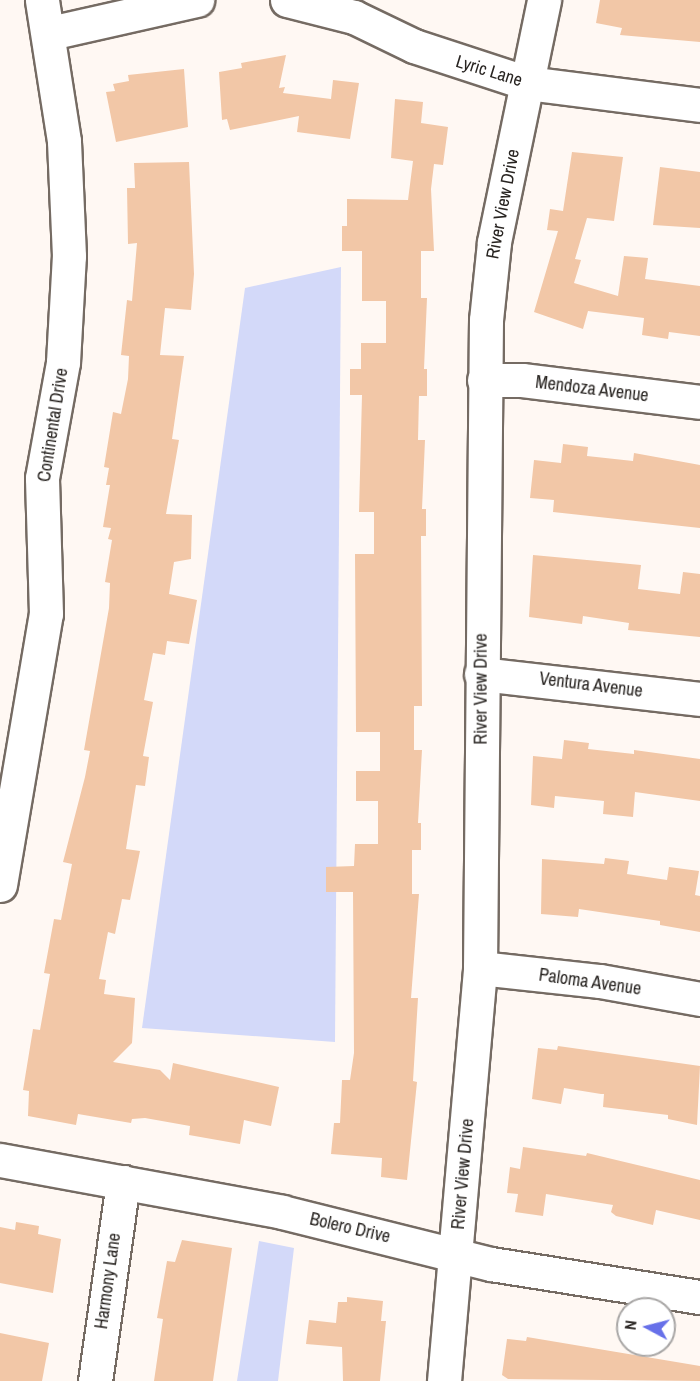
<!DOCTYPE html>
<html>
<head>
<meta charset="utf-8">
<style>
  body { margin:0 }
  #map { position:relative; width:700px; height:1381px; overflow:hidden; background:#fff8f3; font-family:"Archivo Narrow",sans-serif }
  div>[style] { position:absolute }
  .green>* { inset:0; background:#d3d9f9 }
  .building>* { inset:0; background:#f2c7a7 }
  .roads { filter:drop-shadow(2px 0 #756b63) drop-shadow(-2px 0 #756b63) drop-shadow(0 2px #756b63) drop-shadow(0 -2px #756b63) }
  .minor>* { height:33px; margin:-16.5px; padding:0 16.5px; transform-origin:16.5px; border-radius:16.5px; background:#fff }
  span { translate:-50% -50%; white-space:nowrap; text-align:center; line-height:1.15; -webkit-text-stroke:4.5px #fff; paint-order:stroke }
  .street-label { font-size:18px; color:#282421 }
  .north { position:absolute; left:616px; top:1297px; width:60px; height:60px; box-sizing:border-box; background:#fff; border:2px solid #a9a7a6; border-radius:50%; rotate:277deg; font-size:16px; font-weight:700; line-height:24px; text-align:center; color:#282421 }
  .north::after { content:''; display:block; margin:auto; width:21px; height:27px; background:#6770e9; clip-path:polygon(50% 0,100% 100%,50% 72%,0 100%) }
</style>
</head>
<body>
<div id="map">
  <div class="green">
    <i style="clip-path:polygon(341px 267px,335px 1042px,142px 1028px,245px 288px)"></i>
    <i style="clip-path:polygon(259px 1241px,294px 1248px,278px 1381px,237px 1381px)"></i>
  </div>
  <div class="building">
    <i style="clip-path:polygon(600px 0,700px 0,700px 42px,620px 35px,622px 28px,596px 23px)"></i>
    <i style="clip-path:polygon(286px 55px,279px 88px,285px 87px,283px 93px,331px 99px,333px 80px,359px 83px,350px 139px,297px 132px,299px 116px,230px 130px,227px 119px,222px 120px,219px 72px,242px 68px,241px 63px)"></i>
    <i style="clip-path:polygon(184px 69px,188px 127px,116px 142px,106px 92px,115px 91px,113px 84px,129px 81px,128px 75px)"></i>
    <i style="clip-path:polygon(395px 99px,423px 102px,421px 123px,448px 127px,443px 165px,434px 164px,431px 189px,434px 251px,421px 251px,421px 298px,427px 298px,424px 369px,427px 369px,427px 396px,419px 396px,418px 440px,425px 440px,422px 509px,426px 509px,426px 536px,421px 536px,422px 706px,414px 706px,414px 750px,422px 750px,418px 823px,421px 823px,421px 850px,412px 850px,412px 894px,419px 894px,411px 998px,418px 998px,413px 1081px,417px 1082px,407px 1180px,381px 1177px,382px 1158px,331px 1154px,334px 1123px,340px 1123px,342px 1080px,350px 1080px,354px 1053px,353px 892px,326px 892px,326px 867px,354px 866px,355px 844px,378px 844px,378px 801px,356px 801px,356px 771px,380px 771px,380px 732px,356px 732px,355px 554px,374px 554px,374px 512px,359px 512px,362px 395px,350px 395px,350px 369px,361px 369px,361px 343px,386px 343px,386px 301px,362px 301px,362px 251px,342px 251px,342px 226px,347px 226px,347px 199px,408px 200px,413px 161px,391px 158px)"></i>
    <i style="clip-path:polygon(572px 152px,623px 157px,614px 221px,587px 218px,575px 259px,581px 260px,574px 283px,618px 296px,624px 256px,648px 258px,645px 279px,700px 286px,700px 336px,669px 332px,668px 339px,642px 335px,644px 318px,588px 311px,583px 329px,534px 312px,558px 231px,547px 230px,550px 209px,563px 211px)"></i>
    <i style="clip-path:polygon(189px 162px,194px 274px,191px 310px,165px 308px,160px 355px,184px 356px,172px 439px,179px 440px,166px 514px,192px 515px,191px 559px,174px 562px,169px 594px,197px 600px,189px 644px,167px 641px,165px 655px,153px 653px,144px 700px,153px 702px,143px 756px,149px 757px,145px 786px,136px 785px,126px 849px,140px 851px,130px 900px,122px 899px,115px 934px,108px 932px,99px 979px,106px 980px,104px 994px,135px 998px,132px 1043px,113px 1062px,160px 1070px,170px 1080px,173px 1063px,279px 1087px,271px 1126px,244px 1120px,240px 1144px,189px 1135px,190px 1126px,145px 1118px,132px 1119px,131px 1123px,78px 1114px,76px 1125px,28px 1116px,29px 1091px,23px 1090px,33px 1029px,40px 1030px,50px 974px,44px 973px,54px 919px,61px 920px,72px 864px,63px 862px,85px 777px,90px 751px,84px 750px,109px 608px,110px 583px,105px 582px,112px 540px,108px 539px,111px 528px,103px 527px,110px 485px,106px 485px,109px 468px,104px 467px,113px 412px,121px 414px,128px 379px,129px 356px,121px 355px,127px 300px,132px 301px,137px 243px,128px 244px,127px 188px,135px 188px,134px 163px)"></i>
    <i style="clip-path:polygon(660px 167px,700px 172px,700px 228px,653px 225px)"></i>
    <i style="clip-path:polygon(563px 444px,588px 447px,587px 456px,633px 461px,634px 453px,700px 465px,700px 528px,553px 512px,554px 500px,530px 498px,534px 460px,561px 463px)"></i>
    <i style="clip-path:polygon(533px 555px,641px 565px,638px 589px,680px 594px,683px 572px,700px 574px,700px 637px,628px 630px,629px 623px,583px 616px,582px 624px,529px 617px)"></i>
    <i style="clip-path:polygon(564px 740px,589px 743px,588px 749px,634px 754px,634px 750px,700px 759px,700px 801px,635px 792px,633px 817px,603px 814px,604px 801px,555px 796px,554px 808px,531px 805px,533px 756px,562px 759px)"></i>
    <i style="clip-path:polygon(605px 858px,629px 861px,627px 874px,667px 880px,669px 867px,699px 871px,695px 895px,700px 896px,700px 932px,660px 925px,660px 921px,579px 909px,578px 917px,541px 914px,542px 859px,604px 864px)"></i>
    <i style="clip-path:polygon(558px 1046px,700px 1066px,697px 1125px,668px 1119px,668px 1115px,603px 1107px,604px 1094px,601px 1094px,564px 1088px,561px 1104px,532px 1099px,538px 1048px,557px 1050px)"></i>
    <i style="clip-path:polygon(523px 1147px,586px 1156px,587px 1153px,700px 1180px,700px 1220px,656px 1210px,653px 1225px,616px 1216px,611px 1212px,613px 1205px,546px 1194px,543px 1216px,515px 1212px,518px 1194px,507px 1193px,510px 1167px,520px 1169px)"></i>
    <i style="clip-path:polygon(16px 1222px,39px 1226px,38px 1234px,61px 1239px,53px 1293px,0 1283px,0 1227px,15px 1230px)"></i>
    <i style="clip-path:polygon(182px 1240px,232px 1248px,213px 1381px,154px 1381px,163px 1319px,157px 1318px,167px 1261px,175px 1262px)"></i>
    <i style="clip-path:polygon(347px 1297px,383px 1301px,381px 1321px,386px 1321px,380px 1381px,343px 1381px,342px 1347px,306px 1344px,309px 1320px,336px 1323px,338px 1302px,347px 1302px)"></i>
    <i style="clip-path:polygon(0 1333px,49px 1343px,42px 1381px,0 1381px)"></i>
    <i style="clip-path:polygon(527px 1337px,700px 1366px,700px 1381px,508px 1379px,502px 1375px,507px 1339px,526px 1341px)"></i>
  </div>
  <div class="roads">
    <div class="minor">
      <i style="left:287px;top:0;width:69px;rotate:14.2deg"></i>
      <i style="left:354px;top:17px;width:67px;rotate:25.8deg"></i>
      <i style="left:414px;top:46px;width:119px;rotate:18.1deg"></i>
      <i style="left:527px;top:83px;width:174px;rotate:7.2deg"></i>
      <i style="left:50px;top:33px;width:151px;rotate:-12.7deg"></i>
      <i style="left:484px;top:380px;width:38px"></i>
      <i style="left:522px;top:380px;width:179px;rotate:7deg"></i>
      <i style="left:481px;top:674px;width:220px;rotate:6.5deg"></i>
      <i style="left:0;top:885px;width:275px;rotate:-80.4deg"></i>
      <i style="left:46px;top:614px;width:136px;rotate:-91.7deg"></i>
      <i style="left:42px;top:478px;width:118px;rotate:-79.7deg"></i>
      <i style="left:63px;top:362px;width:106px;rotate:-86.8deg"></i>
      <i style="left:69px;top:256px;width:115px;rotate:-92.5deg"></i>
      <i style="left:64px;top:141px;width:143px;rotate:-98.9deg"></i>
      <i style="left:480px;top:968px;width:121px;rotate:6.2deg"></i>
      <i style="left:600px;top:981px;width:102px;rotate:10.2deg"></i>
      <i style="left:0;top:1160px;width:287px;rotate:10.4deg"></i>
      <i style="left:282px;top:1212px;width:215px;rotate:14deg"></i>
      <i style="left:491px;top:1264px;width:212px;rotate:9deg"></i>
      <i style="left:95px;top:1381px;width:201px;rotate:-82deg"></i>
      <i style="left:444px;top:1381px;width:415px;rotate:-85deg"></i>
      <i style="left:480px;top:968px;width:648px;rotate:-89.47deg"></i>
      <i style="left:486px;top:320px;width:78px;rotate:-84.1deg"></i>
      <i style="left:494px;top:242px;width:247px;rotate:-78.3deg"></i>
    </div>
  </div>
  <div class="street-label">
    <span style="left:489px;top:71px;rotate:17deg">Lyric Lane</span>
    <span style="left:503px;top:204px;rotate:-79deg">River View Drive</span>
    <span style="left:592px;top:389px;rotate:7deg">Mendoza Avenue</span>
    <span style="left:53px;top:425px;rotate:-81deg">Continental Drive</span>
    <span style="left:591px;top:685px;rotate:7deg">Ventura Avenue</span>
    <span style="left:481px;top:689px;rotate:-90deg">River View Drive</span>
    <span style="left:590px;top:982px;rotate:8deg">Paloma Avenue</span>
    <span style="left:463px;top:1174px;rotate:-85deg">River View Drive</span>
    <span style="left:350px;top:1228px;rotate:13deg">Bolero Drive</span>
    <span style="left:108px;top:1281px;rotate:-82deg">Harmony Lane</span>
  </div>
  <div class="north">N</div>
</div>
</body>
</html>
